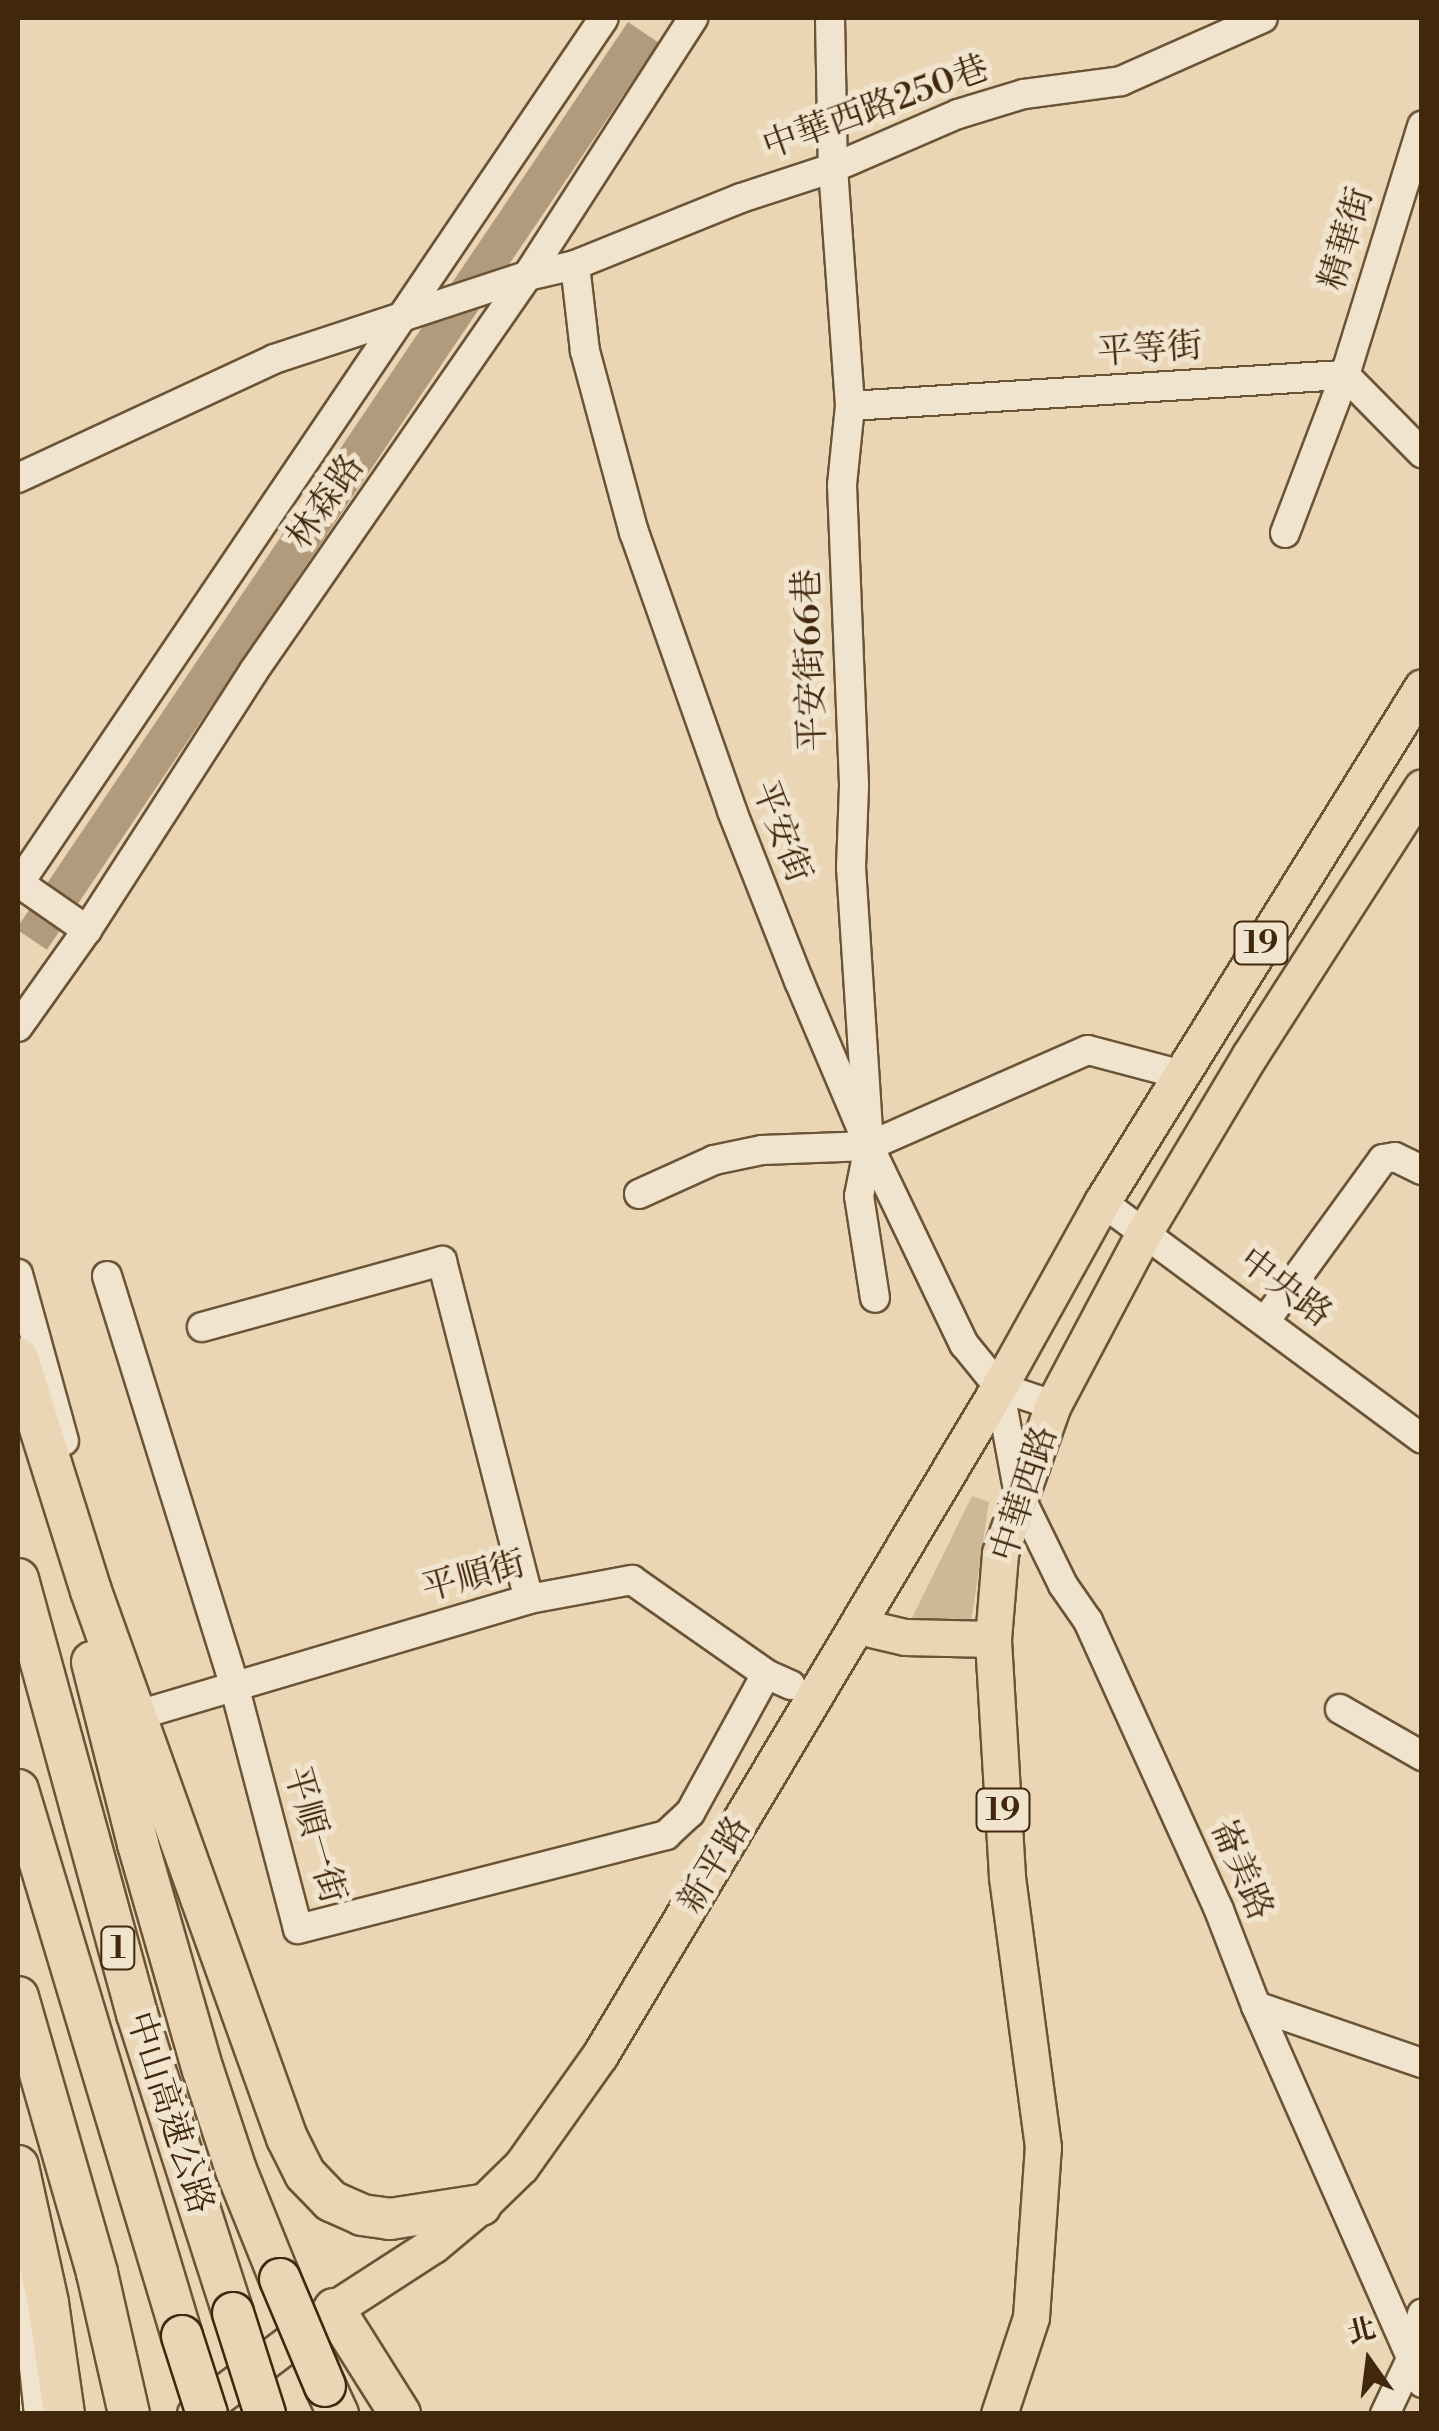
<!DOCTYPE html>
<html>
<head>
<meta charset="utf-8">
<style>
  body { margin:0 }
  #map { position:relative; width:1439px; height:2431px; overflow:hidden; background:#ead6b5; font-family:"Libre Bodoni","Noto Serif TC",serif }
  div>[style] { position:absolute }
  .green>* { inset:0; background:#cdb898 }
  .water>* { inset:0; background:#b19b7c; transform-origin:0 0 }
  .roads { filter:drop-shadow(2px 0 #6b5436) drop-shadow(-2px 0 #6b5436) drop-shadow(0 2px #6b5436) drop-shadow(0 -2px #6b5436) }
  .minor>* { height:28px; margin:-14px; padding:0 14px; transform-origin:14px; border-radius:14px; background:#f1e4cf }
  .major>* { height:35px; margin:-17.5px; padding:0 17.5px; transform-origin:17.5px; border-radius:17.5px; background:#ead6b5 }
  .highway>* { height:40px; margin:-20px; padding:0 20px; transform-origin:20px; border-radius:20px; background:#ead6b5 }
  .bridges { filter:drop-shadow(2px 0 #41280c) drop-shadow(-2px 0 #41280c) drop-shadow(0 2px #41280c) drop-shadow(0 -2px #41280c) }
  .highway-bridge>* { height:40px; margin:-20px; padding:0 20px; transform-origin:20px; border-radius:20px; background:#ead6b5 }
  span { translate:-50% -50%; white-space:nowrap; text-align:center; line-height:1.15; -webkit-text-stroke:10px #f1e4cf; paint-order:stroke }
  .shield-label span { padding:2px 8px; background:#f1e4cf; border:2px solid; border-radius:8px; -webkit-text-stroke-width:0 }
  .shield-label { font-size:32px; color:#41280c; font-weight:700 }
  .street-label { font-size:35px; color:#41280c }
  .frame { position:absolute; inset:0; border:20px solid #41280c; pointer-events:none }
  .north { position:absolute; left:1319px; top:2311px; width:100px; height:100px; -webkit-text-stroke:8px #f1e4cf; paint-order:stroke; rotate:346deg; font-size:28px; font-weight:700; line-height:40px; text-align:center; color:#41280c }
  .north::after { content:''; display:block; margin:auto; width:35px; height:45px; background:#41280c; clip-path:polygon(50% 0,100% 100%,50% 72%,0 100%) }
</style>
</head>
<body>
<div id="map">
  <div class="green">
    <i style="clip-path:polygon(972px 1496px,989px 1502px,970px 1629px,909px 1624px)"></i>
  </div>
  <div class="water">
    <i style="left:628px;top:22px;width:37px;height:1094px;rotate:34deg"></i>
  </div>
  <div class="roads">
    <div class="minor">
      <i style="left:830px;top:18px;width:150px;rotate:88.9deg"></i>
      <i style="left:833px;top:168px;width:239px;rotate:85.9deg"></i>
      <i style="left:850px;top:406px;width:79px;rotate:95.8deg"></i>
      <i style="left:842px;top:485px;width:301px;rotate:87.7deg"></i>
      <i style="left:854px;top:786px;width:81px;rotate:92.1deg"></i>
      <i style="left:851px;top:867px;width:280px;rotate:86.3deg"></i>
      <i style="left:869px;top:1146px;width:51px;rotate:101.3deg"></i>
      <i style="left:859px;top:1196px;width:103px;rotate:81.1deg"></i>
      <i style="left:575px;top:265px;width:179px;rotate:-22deg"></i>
      <i style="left:741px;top:198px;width:97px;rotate:-18.1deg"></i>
      <i style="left:833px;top:168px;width:136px;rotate:-23.4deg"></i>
      <i style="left:958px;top:114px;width:69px;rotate:-16.9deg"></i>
      <i style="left:1024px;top:94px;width:98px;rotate:-7.6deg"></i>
      <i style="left:1121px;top:81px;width:155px;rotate:-23.9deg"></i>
      <i style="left:850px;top:406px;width:496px;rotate:-3.6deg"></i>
      <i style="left:1345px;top:375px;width:110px;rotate:45.4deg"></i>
      <i style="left:18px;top:478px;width:282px;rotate:-24.9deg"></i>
      <i style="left:274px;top:359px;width:266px;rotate:-18.2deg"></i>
      <i style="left:527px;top:276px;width:49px;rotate:-12.9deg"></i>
      <i style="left:575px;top:265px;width:87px;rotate:83.4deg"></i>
      <i style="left:585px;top:351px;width:188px;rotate:74.9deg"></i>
      <i style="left:634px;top:532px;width:296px;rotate:70.6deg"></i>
      <i style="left:732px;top:811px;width:183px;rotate:68.5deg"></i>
      <i style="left:799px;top:981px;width:179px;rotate:67deg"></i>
      <i style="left:869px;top:1146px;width:220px;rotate:64.4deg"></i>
      <i style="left:964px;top:1344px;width:55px;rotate:50.9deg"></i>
      <i style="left:999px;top:1387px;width:57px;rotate:18.4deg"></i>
      <i style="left:1285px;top:533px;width:169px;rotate:-69.2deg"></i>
      <i style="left:1345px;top:375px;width:261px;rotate:-72.8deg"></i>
      <i style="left:19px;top:883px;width:83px;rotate:34.7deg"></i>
      <i style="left:18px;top:885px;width:1046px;rotate:-55.95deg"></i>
      <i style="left:18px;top:1027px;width:119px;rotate:-54.6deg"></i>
      <i style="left:87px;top:930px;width:307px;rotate:-57.2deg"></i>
      <i style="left:253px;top:672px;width:482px;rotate:-55.3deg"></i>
      <i style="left:527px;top:276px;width:307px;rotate:-57.2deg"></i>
      <i style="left:639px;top:1194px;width:82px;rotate:-24.4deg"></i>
      <i style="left:714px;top:1160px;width:49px;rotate:-11.8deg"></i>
      <i style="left:762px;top:1150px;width:107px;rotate:-2.1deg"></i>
      <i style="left:869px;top:1146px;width:239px;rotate:-23.7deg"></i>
      <i style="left:1088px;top:1050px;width:94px;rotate:14.8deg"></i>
      <i style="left:1102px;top:1202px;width:398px;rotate:36.5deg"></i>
      <i style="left:18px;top:1274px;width:173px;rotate:74.6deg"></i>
      <i style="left:107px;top:1276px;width:428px;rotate:72.7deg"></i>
      <i style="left:234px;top:1685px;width:252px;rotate:75.3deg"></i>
      <i style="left:298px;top:1929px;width:380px;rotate:-14.3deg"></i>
      <i style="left:666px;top:1835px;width:33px;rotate:-43deg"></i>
      <i style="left:690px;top:1813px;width:158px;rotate:-61.3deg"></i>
      <i style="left:1266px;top:1320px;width:199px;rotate:-54deg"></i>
      <i style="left:1383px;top:1159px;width:12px;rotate:-9deg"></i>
      <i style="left:1395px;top:1157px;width:30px;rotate:26deg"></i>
      <i style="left:202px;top:1327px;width:249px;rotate:-15.4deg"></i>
      <i style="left:442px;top:1261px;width:349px;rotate:75.6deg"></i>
      <i style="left:999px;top:1387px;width:110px;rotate:79.5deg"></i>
      <i style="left:1019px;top:1495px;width:100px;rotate:63.9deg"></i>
      <i style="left:1063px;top:1585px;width:44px;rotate:55.2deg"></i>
      <i style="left:1088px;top:1621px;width:317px;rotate:65.6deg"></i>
      <i style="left:1219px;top:1910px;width:103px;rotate:68.9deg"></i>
      <i style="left:1256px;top:2006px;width:412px;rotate:66.2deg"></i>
      <i style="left:1340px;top:1709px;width:95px;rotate:29.8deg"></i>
      <i style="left:155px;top:1710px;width:390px;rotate:-16.5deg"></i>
      <i style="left:529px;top:1599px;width:105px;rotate:-10.5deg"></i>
      <i style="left:632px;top:1580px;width:164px;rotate:35deg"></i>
      <i style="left:766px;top:1674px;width:27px;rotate:24deg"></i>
      <i style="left:1256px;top:2006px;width:176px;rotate:19deg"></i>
      <i style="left:18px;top:2282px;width:68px;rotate:78.2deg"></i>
      <i style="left:32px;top:2349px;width:65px;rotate:83.9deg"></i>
      <i style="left:1385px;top:2414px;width:59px;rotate:-64.7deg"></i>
      <i style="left:1410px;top:2361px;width:49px;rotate:-75.7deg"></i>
    </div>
    <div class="major">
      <i style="left:858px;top:1626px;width:48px;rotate:13.2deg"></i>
      <i style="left:905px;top:1637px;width:88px;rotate:1.3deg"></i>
      <i style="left:195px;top:2414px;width:174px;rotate:-37.1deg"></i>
      <i style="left:334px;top:2309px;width:118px;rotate:-32.9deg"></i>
      <i style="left:433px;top:2245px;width:62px;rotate:-39.8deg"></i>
      <i style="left:481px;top:2205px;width:56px;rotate:-44.3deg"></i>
      <i style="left:521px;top:2166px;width:136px;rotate:-54.6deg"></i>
      <i style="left:600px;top:2055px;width:778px;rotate:-59.15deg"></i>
      <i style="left:999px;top:1387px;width:212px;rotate:-60.9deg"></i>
      <i style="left:1102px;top:1202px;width:606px;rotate:-58.14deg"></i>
      <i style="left:999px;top:2414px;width:102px;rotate:-71.7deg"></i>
      <i style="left:1031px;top:2317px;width:170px;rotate:-86deg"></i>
      <i style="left:1043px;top:2147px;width:273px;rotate:-97.6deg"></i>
      <i style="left:1007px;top:1876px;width:237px;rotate:-93.4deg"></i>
      <i style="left:993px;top:1639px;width:86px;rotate:-85.3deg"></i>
      <i style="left:1000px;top:1553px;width:157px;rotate:-70.3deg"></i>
      <i style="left:1053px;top:1405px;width:197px;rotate:-62.1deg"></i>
      <i style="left:1145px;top:1231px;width:205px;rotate:-59.2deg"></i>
      <i style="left:1250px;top:1055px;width:318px;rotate:-57.3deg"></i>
    </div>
    <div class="highway">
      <i style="left:18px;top:1358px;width:244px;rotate:72.6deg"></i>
      <i style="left:91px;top:1591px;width:581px;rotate:70.29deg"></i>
      <i style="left:287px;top:2138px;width:40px;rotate:63.4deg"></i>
      <i style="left:305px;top:2174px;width:37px;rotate:46deg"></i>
      <i style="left:331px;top:2201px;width:34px;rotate:24deg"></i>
      <i style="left:362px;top:2215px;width:28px;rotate:8deg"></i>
      <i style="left:390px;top:2219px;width:92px;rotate:-8.7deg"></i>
      <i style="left:18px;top:1579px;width:451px;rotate:74.7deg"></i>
      <i style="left:137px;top:2014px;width:314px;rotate:72.2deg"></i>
      <i style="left:92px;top:1662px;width:188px;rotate:75.8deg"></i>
      <i style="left:138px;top:1844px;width:235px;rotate:74deg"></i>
      <i style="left:203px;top:2070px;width:105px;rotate:71.7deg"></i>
      <i style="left:236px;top:2170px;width:118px;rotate:68deg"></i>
      <i style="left:18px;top:1790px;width:570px;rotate:73.28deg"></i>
      <i style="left:18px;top:1997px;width:287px;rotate:74deg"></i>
      <i style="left:97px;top:2273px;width:145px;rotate:77.2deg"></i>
      <i style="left:18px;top:2166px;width:140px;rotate:77.6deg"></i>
      <i style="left:48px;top:2303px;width:112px;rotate:81.8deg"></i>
      <i style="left:334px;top:2309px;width:124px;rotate:57.8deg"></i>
      <i style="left:325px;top:2386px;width:31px;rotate:65deg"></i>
    </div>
  </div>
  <div class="bridges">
    <div class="highway-bridge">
      <i style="left:280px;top:2279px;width:116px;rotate:67.2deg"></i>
      <i style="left:233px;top:2313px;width:106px;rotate:72.4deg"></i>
      <i style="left:182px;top:2336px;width:82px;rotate:72.2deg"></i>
    </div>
  </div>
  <div class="shield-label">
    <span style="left:1261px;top:943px">19</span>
    <span style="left:1003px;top:1810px">19</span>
    <span style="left:118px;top:1948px">1</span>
  </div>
  <div class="street-label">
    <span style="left:876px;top:108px;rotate:-20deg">中華西路250巷</span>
    <span style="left:1347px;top:239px;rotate:-73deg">精華街</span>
    <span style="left:1150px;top:350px;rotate:-4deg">平等街</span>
    <span style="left:326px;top:502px;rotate:-55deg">林森路</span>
    <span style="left:811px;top:660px;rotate:-92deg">平安街66巷</span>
    <span style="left:781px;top:832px;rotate:69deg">平安街</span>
    <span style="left:1285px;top:1288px;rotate:37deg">中央路</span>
    <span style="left:1025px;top:1494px;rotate:-72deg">中華西路</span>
    <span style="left:474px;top:1577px;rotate:-15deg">平順街</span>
    <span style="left:314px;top:1835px;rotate:74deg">平順一街</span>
    <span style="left:715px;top:1865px;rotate:-59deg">新平路</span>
    <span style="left:1241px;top:1870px;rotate:67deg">崙美路</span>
    <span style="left:169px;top:2113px;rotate:72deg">中山高速公路</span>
  </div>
  <div class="frame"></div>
  <div class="north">北</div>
</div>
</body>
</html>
